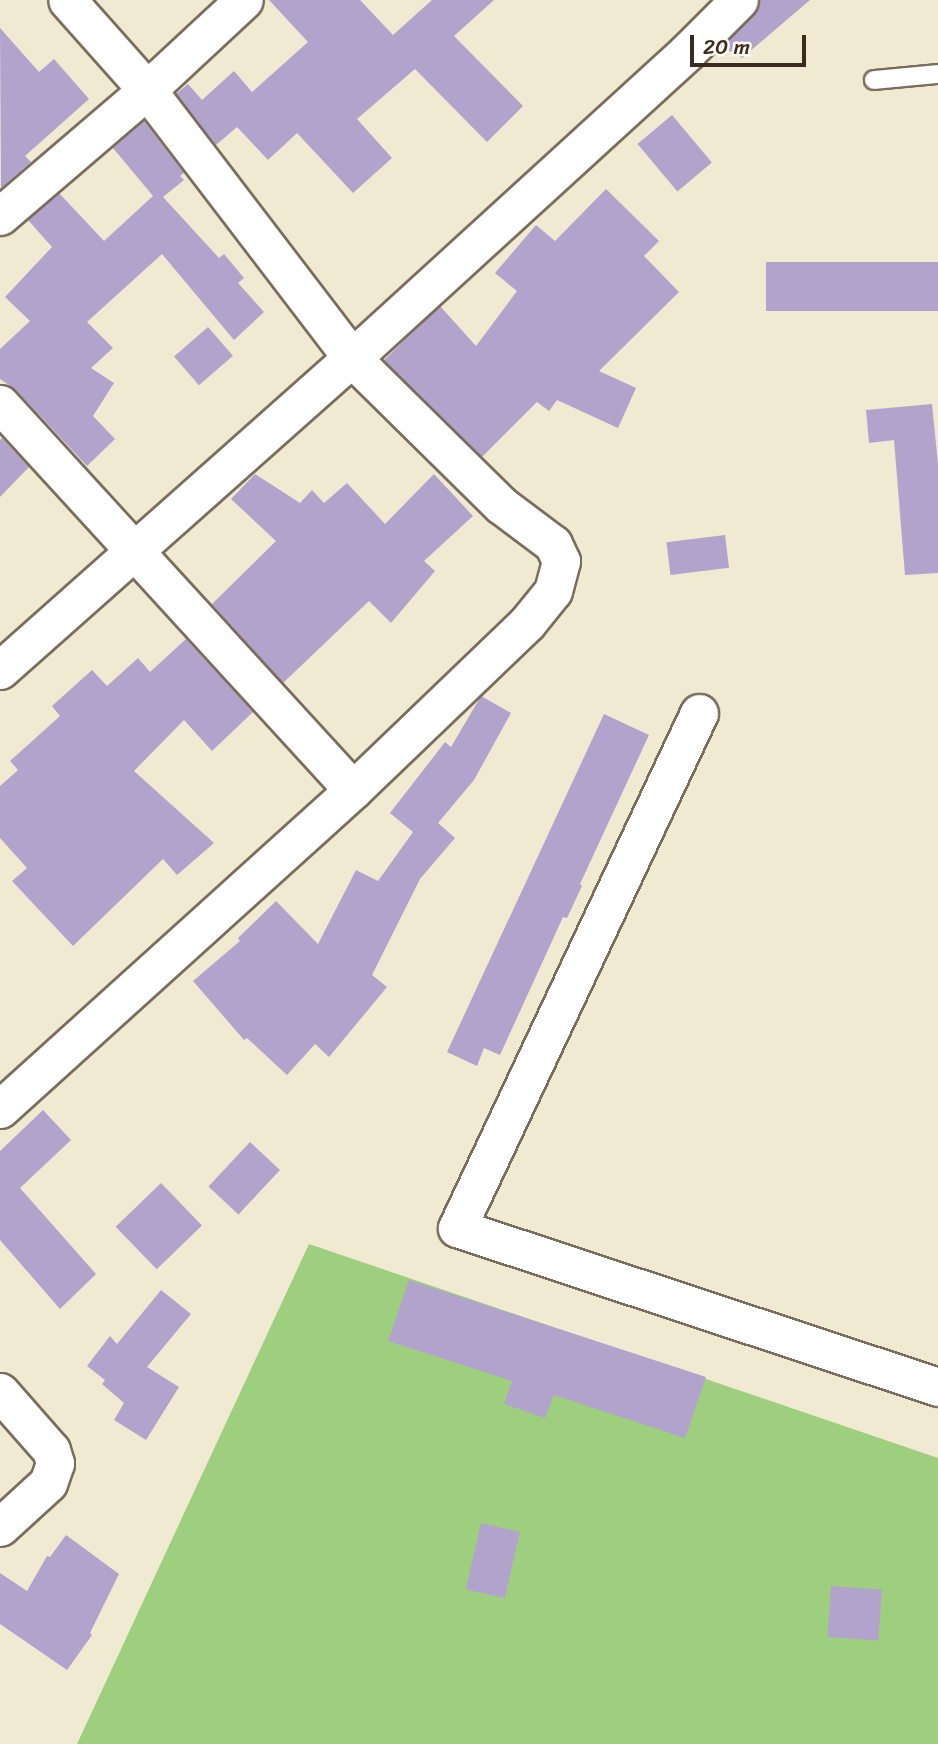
<!DOCTYPE html>
<html>
<head>
<meta charset="utf-8">
<style>
  body { margin:0 }
  #map { position:relative; width:938px; height:1744px; overflow:hidden; background:#f1ead2; font-family:Sriracha,sans-serif }
  div>[style] { position:absolute }
  .green>* { inset:0; background:#9ecf7e }
  .building>* { inset:0; background:#b2a3cd; transform-origin:0 0 }
  .roads { filter:drop-shadow(2px 0 #7b6d5d) drop-shadow(-2px 0 #7b6d5d) drop-shadow(0 2px #7b6d5d) drop-shadow(0 -2px #7b6d5d) }
  .lane>* { height:18px; margin:-9px; padding:0 9px; transform-origin:9px; border-radius:9px; background:#fff }
  .street>* { height:37px; margin:-18.5px; padding:0 18.5px; transform-origin:18.5px; border-radius:18.5px; background:#fff }
  span { translate:-50% -50%; white-space:nowrap; text-align:center; line-height:1.15; -webkit-text-stroke:5px #fdfcf7; paint-order:stroke }
  .scale { position:absolute; left:690px; top:35px; width:116px; height:32px; box-sizing:border-box; border:4px solid #3b2a1e; border-top:0; padding-left:9px; font-size:21px; line-height:24px; white-space:nowrap; color:#3b2a1e; -webkit-text-stroke:5px #fdfcf7; paint-order:stroke }
</style>
</head>
<body>
<div id="map">
  <div class="green">
    <i style="clip-path:polygon(309px 1244px,938px 1458px,938px 1744px,77px 1744px)"></i>
  </div>
  <div class="building">
    <i style="clip-path:polygon(269px 0,360px 0,393px 35px,432px 0,494px 0,454px 36px,523px 106px,487px 142px,415px 69px,357px 119px,392px 158px,353px 193px,297px 133px,268px 160px,237px 127px,216px 145px,176px 94px,188px 84px,202px 100px,234px 71px,252px 92px,308px 42px)"></i>
    <i style="clip-path:polygon(759px 0,810px 0,742px 58px,722px 47px,754px 15px)"></i>
    <i style="clip-path:polygon(0 28px,39px 72px,54px 59px,89px 99px,25px 156px,31px 162px,1px 188px)"></i>
    <i style="left:672px;top:115px;width:62px;height:45px;rotate:50deg"></i>
    <i style="clip-path:polygon(144px 121px,184px 173px,180px 176px,184px 180px,163px 197px,219px 258px,224px 254px,244px 278px,238px 283px,264px 312px,234px 340px,162px 254px,87px 322px,113px 348px,91px 368px,114px 383px,93px 416px,115px 439px,87px 466px,16px 390px,0 379px,0 349px,30px 321px,5px 297px,52px 247px,28px 220px,59px 193px,104px 241px,153px 196px,113px 148px)"></i>
    <i style="clip-path:polygon(606px 189px,659px 241px,644px 256px,679px 292px,599px 371px,636px 388px,618px 428px,557px 400px,549px 411px,537px 402px,482px 457px,384px 360px,440px 306px,476px 346px,517px 291px,495px 273px,536px 225px,555px 241px)"></i>
    <i style="left:938px;top:262px;width:49px;height:172px;rotate:90deg"></i>
    <i style="left:208px;top:327px;width:38px;height:45px;rotate:49deg"></i>
    <i style="clip-path:polygon(932px 404px,938px 464px,938px 573px,905px 575px,894px 440px,869px 443px,866px 410px)"></i>
    <i style="clip-path:polygon(2px 438px,29px 467px,0 497px,0 440px)"></i>
    <i style="clip-path:polygon(255px 474px,300px 503px,312px 490px,324px 503px,347px 483px,385px 524px,434px 474px,473px 516px,424px 561px,435px 571px,391px 623px,369px 601px,283px 683px,212px 604px,276px 541px,231px 499px)"></i>
    <i style="left:725px;top:535px;width:33px;height:59px;rotate:83deg"></i>
    <i style="clip-path:polygon(186px 639px,253px 712px,212px 751px,184px 720px,134px 771px,214px 843px,177px 875px,163px 859px,73px 946px,12px 881px,27px 868px,0 838px,0 786px,18px 770px,10px 761px,60px 716px,52px 706px,92px 670px,107px 686px,138px 658px,150px 672px)"></i>
    <i style="clip-path:polygon(481px 696px,511px 713px,474px 780px,438px 823px,455px 838px,420px 879px,372px 975px,387px 987px,329px 1057px,315px 1044px,287px 1075px,247px 1038px,244px 1040px,193px 981px,240px 941px,238px 938px,276px 901px,318px 944px,356px 870px,378px 881px,413px 832px,390px 813px,445px 742px,451px 747px)"></i>
    <i style="clip-path:polygon(604px 714px,649px 735px,580px 884px,582px 886px,567px 918px,563px 917px,500px 1055px,484px 1048px,477px 1066px,447px 1052px)"></i>
    <i style="clip-path:polygon(43px 1110px,71px 1140px,20px 1188px,96px 1274px,60px 1309px,0 1240px,0 1151px)"></i>
    <i style="left:250px;top:1142px;width:41px;height:61px;rotate:43deg"></i>
    <i style="left:161px;top:1183px;width:59px;height:63px;rotate:46deg"></i>
    <i style="clip-path:polygon(409px 1280px,706px 1377px,685px 1438px,554px 1395px,545px 1418px,504px 1404px,512px 1381px,388px 1341px)"></i>
    <i style="clip-path:polygon(161px 1290px,191px 1314px,147px 1367px,179px 1387px,146px 1440px,114px 1420px,124px 1403px,102px 1384px,105px 1380px,87px 1366px,110px 1336px,117px 1344px)"></i>
    <i style="left:481px;top:1523px;width:40px;height:68px;rotate:13deg"></i>
    <i style="clip-path:polygon(66px 1535px,119px 1574px,90px 1633px,92px 1635px,67px 1670px,0 1624px,0 1573px,27px 1591px,47px 1556px,50px 1557px)"></i>
    <i style="left:831px;top:1586px;width:51px;height:51px;rotate:4deg"></i>
  </div>
  <div class="roads">
    <div class="lane">
      <i style="left:874px;top:80px;width:64px;rotate:-5.4deg"></i>
    </div>
    <div class="street">
      <i style="left:0;top:216px;width:194px;rotate:-40.6deg"></i>
      <i style="left:147px;top:90px;width:132px;rotate:-42.9deg"></i>
      <i style="left:0;top:404px;width:523px;rotate:47.56deg"></i>
      <i style="left:0;top:670px;width:470px;rotate:-41.6deg"></i>
      <i style="left:352px;top:358px;width:455px;rotate:-42.4deg"></i>
      <i style="left:688px;top:51px;width:72px;rotate:-45deg"></i>
      <i style="left:699px;top:713px;width:569px;rotate:115.17deg"></i>
      <i style="left:457px;top:1228px;width:507px;rotate:18.29deg"></i>
      <i style="left:0;top:1109px;width:476px;rotate:-42.1deg"></i>
      <i style="left:353px;top:790px;width:241px;rotate:-43.8deg"></i>
      <i style="left:527px;top:623px;width:41px;rotate:-50.9deg"></i>
      <i style="left:553px;top:591px;width:31px;rotate:-75deg"></i>
      <i style="left:561px;top:561px;width:19px;rotate:-115deg"></i>
      <i style="left:553px;top:544px;width:65px;rotate:-143.1deg"></i>
      <i style="left:501px;top:505px;width:209px;rotate:-135.4deg"></i>
      <i style="left:352px;top:358px;width:337px;rotate:-127.4deg"></i>
      <i style="left:147px;top:90px;width:120px;rotate:-131.6deg"></i>
      <i style="left:0;top:1392px;width:77px;rotate:48.7deg"></i>
      <i style="left:51px;top:1450px;width:14px;rotate:73deg"></i>
      <i style="left:55px;top:1463px;width:21px;rotate:109deg"></i>
      <i style="left:48px;top:1483px;width:65px;rotate:137.5deg"></i>
    </div>
  </div>
  <div class="scale">20 m</div>
</div>
</body>
</html>
